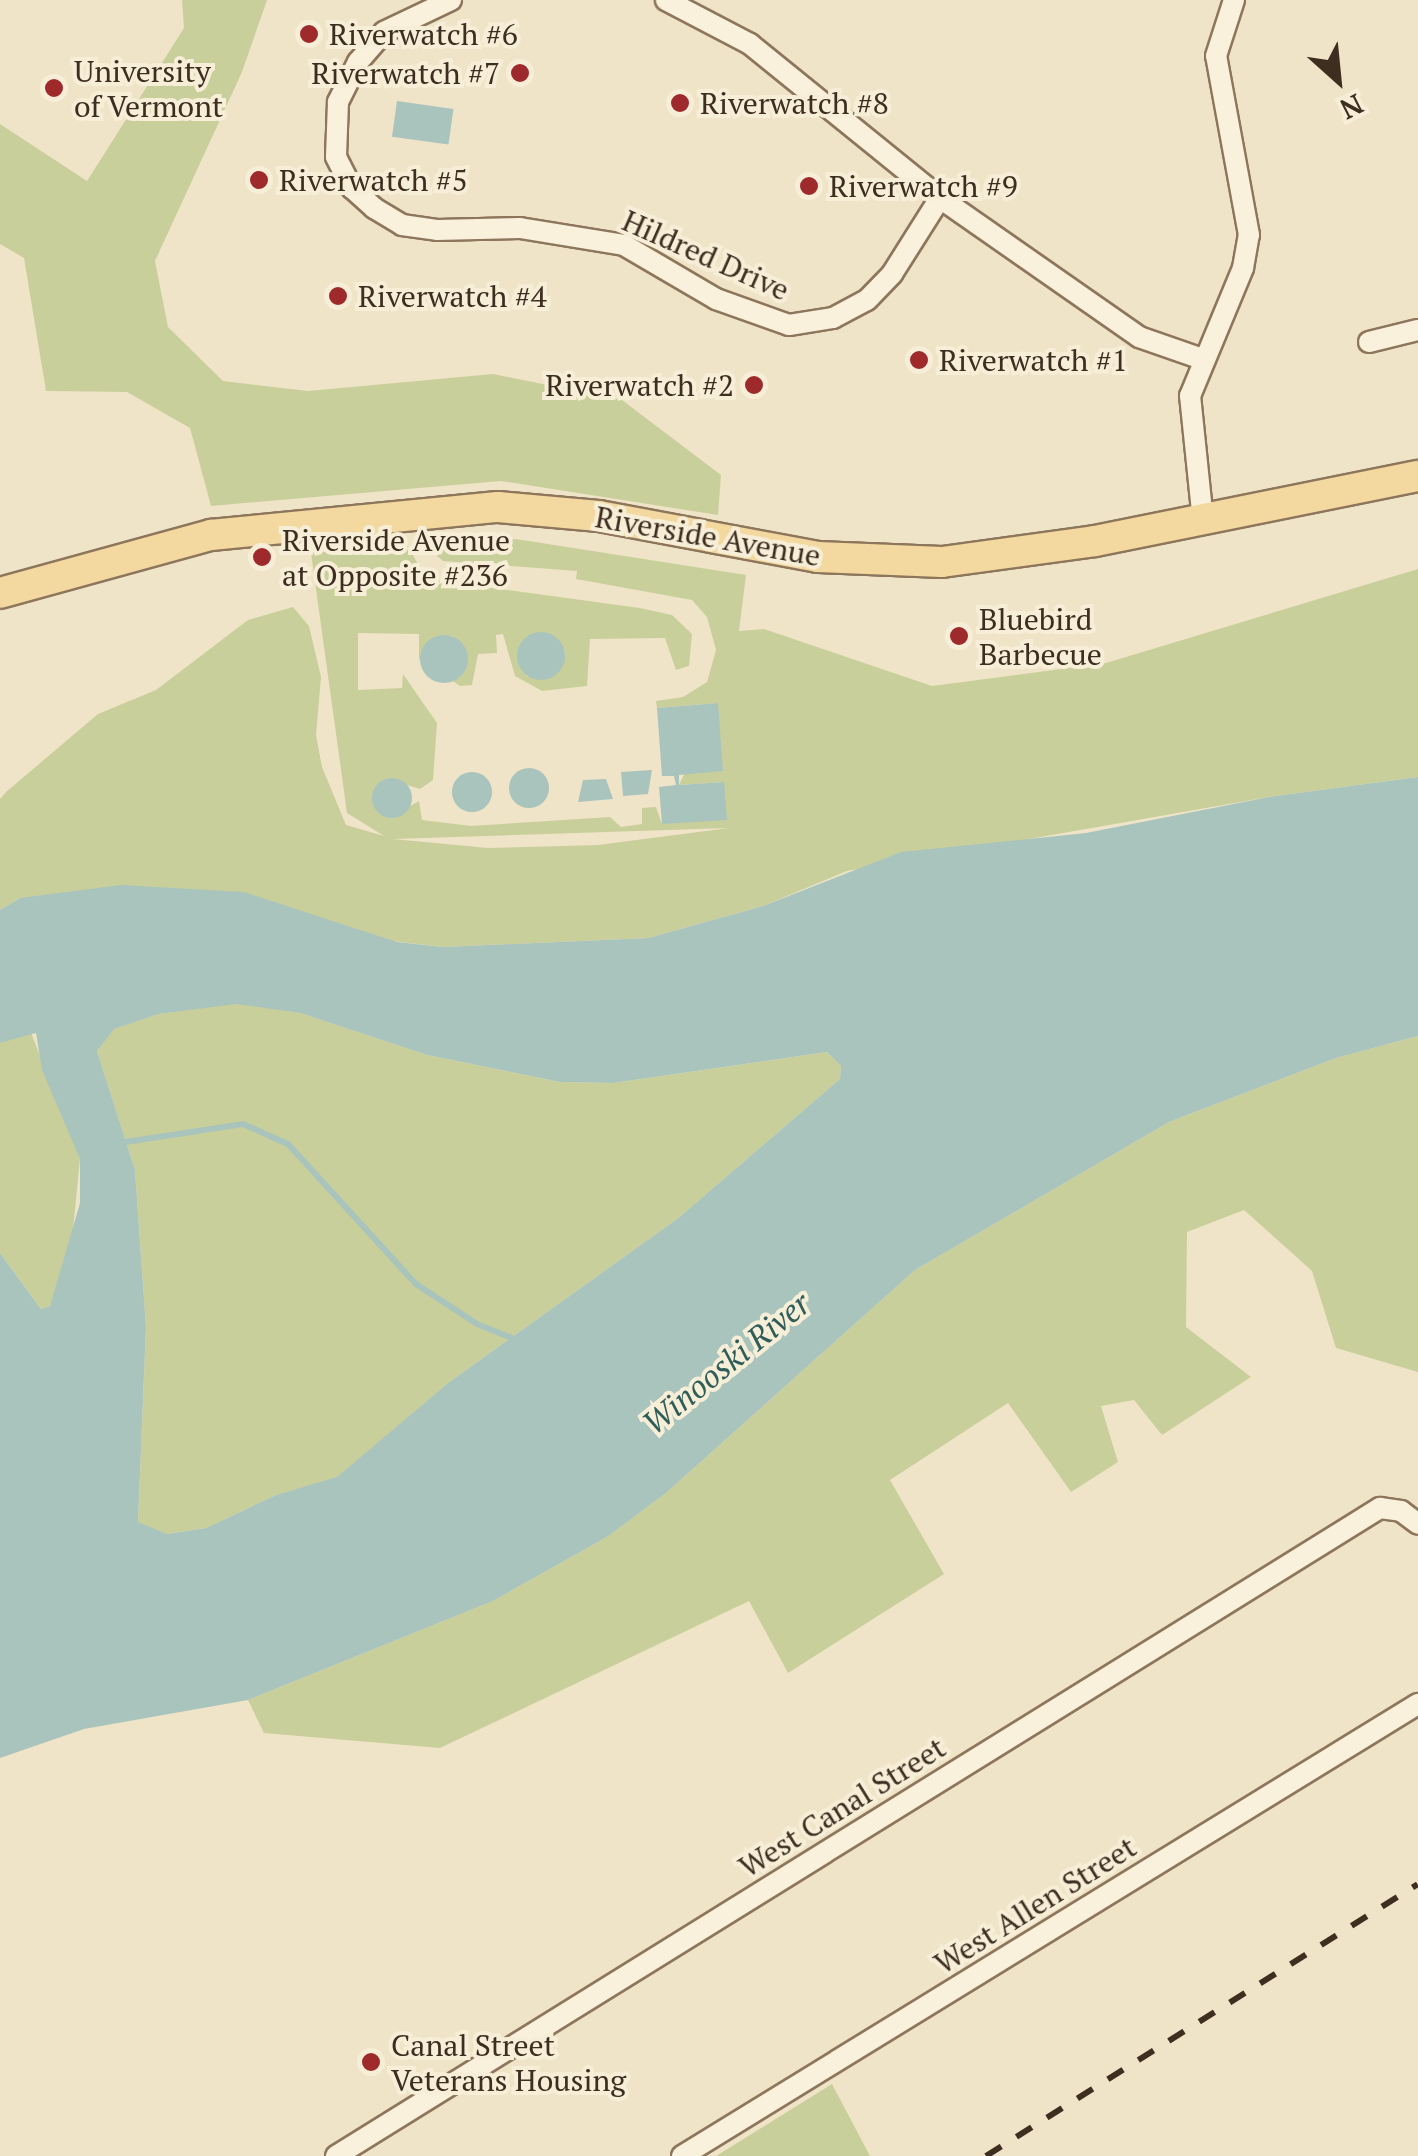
<!DOCTYPE html>
<html>
<head>
<meta charset="utf-8">
<style>
  body { margin:0 }
  #map { position:relative; width:1418px; height:2156px; overflow:hidden; background:#f0e4c8; font-family:"PT Serif",serif }
  div>[style] { position:absolute }
  .green>* { inset:0; background:#c9cf9b }
  .water>* { inset:0; background:#a9c4bc; transform-origin:0 0 }
  .round { border-radius:50% }
  .stream>* { height:6px; margin:-3px; padding:0 3px; transform-origin:3px; border-radius:3px; background:#a9c4bc }
  .roads { filter:drop-shadow(2px 0 #8d765c) drop-shadow(-2px 0 #8d765c) drop-shadow(0 2px #8d765c) drop-shadow(0 -2px #8d765c) }
  .minor>* { height:20px; margin:-10px; padding:0 10px; transform-origin:10px; border-radius:10px; background:#faf1dc }
  .primary>* { height:30px; margin:-15px; padding:0 15px; transform-origin:15px; border-radius:15px; background:#f3d9a0 }
  .rail>* { height:6px; margin-top:-3px; transform-origin:0; background:repeating-linear-gradient(90deg,#3d2e20 0 18px,transparent 0 36px) }
  .dots>* { width:28px; height:28px; translate:-50% -50%; box-sizing:border-box; border:5px solid #f7eed8; border-radius:50% }
  span { translate:-50% -50%; white-space:nowrap; text-align:center; line-height:1.15; -webkit-text-stroke:8px #f7eed8; paint-order:stroke }
  .poi-label { font-size:30px; color:#3d2e20 }
  .left { translate:0 -50%; text-align:left }
  .right { translate:-100% -50%; text-align:right }
  .street-label { font-size:30px; color:#3d2e20 }
  .water-label { font-size:32px; color:#2f5d5a; font-style:italic }
  .north { position:absolute; left:1288px; top:30px; width:100px; height:100px; -webkit-text-stroke:8px #f7eed8; paint-order:stroke; rotate:153deg; font-size:28px; font-weight:700; line-height:40px; text-align:center; color:#3d2e20 }
  .north::after { content:''; display:block; margin:auto; width:35px; height:45px; background:#3d2e20; clip-path:polygon(50% 0,100% 100%,50% 72%,0 100%) }
</style>
</head>
<body>
<div id="map">
  <div class="green">
    <i style="clip-path:polygon(182px 0,267px 0,242px 72px,155px 261px,168px 327px,223px 381px,308px 391px,493px 374px,622px 400px,721px 475px,718px 515px,501px 481px,211px 506px,190px 428px,127px 392px,46px 391px,24px 258px,0 244px,0 124px,87px 181px,184px 28px)"></i>
    <i style="clip-path:polygon(evenodd,516px 539px,746px 575px,739px 631px,764px 629px,932px 686px,1106px 663px,1418px 569px,1418px 777px,1269px 797px,847px 871px,763px 906px,648px 938px,443px 947px,20px 898px,0 910px,0 799px,6px 792px,98px 714px,156px 690px,248px 620px,293px 607px,309px 626px,321px 677px,316px 735px,322px 767px,346px 825px,384px 836px,347px 813px,311px 553px,408px 546px,426px 579px,640px 608px,672px 615px,692px 634px,689px 666px,676px 670px,665px 638px,590px 639px,587px 686px,542px 691px,515px 676px,503px 634px,496px 635px,497px 653px,478px 654px,472px 685px,460px 686px,453px 681px,460px 677px,464px 646px,452px 636px,436px 636px,419px 660px,419px 634px,358px 633px,358px 690px,402px 688px,403px 674px,437px 723px,433px 780px,420px 789px,407px 785px,390px 818px,419px 801px,422px 820px,471px 826px,610px 817px,621px 827px,642px 824px,642px 808px,656px 807px,662px 824px,724px 782px,679px 785px,718px 703px,657px 708px,656px 701px,683px 697px,707px 682px,716px 650px,707px 617px,692px 600px,576px 579px,577px 571px,443px 561px,429px 549px,431px 543px,516px 539px,540px 632px,565px 651px,557px 674px,542px 680px,527px 676px,518px 649px,540px 632px,516px 539px,729px 828px,598px 845px,488px 848px,393px 839px,729px 828px)"></i>
    <i style="clip-path:polygon(236px 1003px,300px 1013px,427px 1055px,560px 1082px,613px 1083px,827px 1052px,841px 1066px,840px 1079px,677px 1219px,448px 1383px,337px 1478px,276px 1495px,206px 1528px,167px 1534px,138px 1523px,146px 1327px,135px 1170px,97px 1051px,113px 1029px,159px 1014px)"></i>
    <i style="clip-path:polygon(30px 1030px,80px 1159px,71px 1250px,50px 1306px,41px 1309px,0 1253px,0 1043px)"></i>
    <i style="clip-path:polygon(1418px 1036px,1418px 1372px,1336px 1348px,1312px 1271px,1244px 1210px,1187px 1232px,1186px 1327px,1251px 1377px,1162px 1435px,1134px 1400px,1101px 1406px,1118px 1462px,1071px 1492px,1008px 1403px,890px 1480px,944px 1574px,788px 1673px,749px 1601px,440px 1748px,264px 1733px,248px 1700px,493px 1601px,607px 1537px,666px 1493px,915px 1270px,1169px 1122px,1336px 1058px)"></i>
    <i style="clip-path:polygon(832px 2084px,870px 2156px,716px 2156px)"></i>
  </div>
  <div class="water">
    <i style="left:397px;top:101px;width:57px;height:36px;rotate:8deg"></i>
    <i class="round" style="left:517px;top:632px;width:48px;height:48px"></i>
    <i class="round" style="left:420px;top:635px;width:48px;height:48px"></i>
    <i style="clip-path:polygon(718px 703px,723px 771px,679px 775px,679px 785px,724px 782px,727px 820px,662px 824px,659px 787px,676px 785px,674px 776px,662px 776px,657px 708px)"></i>
    <i class="round" style="left:509px;top:768px;width:40px;height:40px"></i>
    <i style="clip-path:polygon(652px 770px,648px 794px,623px 796px,621px 772px)"></i>
    <i class="round" style="left:452px;top:772px;width:40px;height:40px"></i>
    <i style="clip-path:polygon(evenodd,1418px 777px,1418px 1036px,1336px 1058px,1169px 1122px,915px 1270px,666px 1493px,607px 1537px,493px 1601px,248px 1700px,84px 1729px,0 1758px,0 1253px,41px 1309px,50px 1306px,80px 1203px,80px 1159px,42px 1070px,36px 1033px,0 1043px,0 910px,20px 898px,121px 885px,244px 892px,397px 942px,443px 947px,648px 938px,763px 906px,901px 852px,1086px 833px,1269px 797px,1418px 777px,236px 1004px,300px 1013px,427px 1055px,560px 1082px,613px 1083px,827px 1052px,841px 1066px,840px 1079px,677px 1219px,448px 1383px,337px 1477px,276px 1495px,206px 1528px,167px 1534px,138px 1522px,146px 1327px,135px 1170px,97px 1051px,114px 1029px,159px 1014px,236px 1004px)"></i>
    <i class="round" style="left:372px;top:778px;width:40px;height:40px"></i>
    <i style="clip-path:polygon(606px 779px,613px 799px,578px 802px,583px 780px)"></i>
  </div>
  <div class="stream">
    <i style="left:119px;top:1143px;width:125px;rotate:-8.7deg"></i>
    <i style="left:243px;top:1124px;width:49px;rotate:24deg"></i>
    <i style="left:288px;top:1144px;width:190px;rotate:47.6deg"></i>
    <i style="left:416px;top:1284px;width:73px;rotate:33.3deg"></i>
    <i style="left:477px;top:1324px;width:45px;rotate:22deg"></i>
  </div>
  <div class="roads">
    <div class="minor">
      <i style="left:451px;top:0;width:74px;rotate:154.5deg"></i>
      <i style="left:384px;top:32px;width:40px;rotate:131deg"></i>
      <i style="left:358px;top:62px;width:45px;rotate:116.6deg"></i>
      <i style="left:338px;top:102px;width:55px;rotate:92.1deg"></i>
      <i style="left:336px;top:157px;width:35px;rotate:63deg"></i>
      <i style="left:352px;top:188px;width:30px;rotate:42deg"></i>
      <i style="left:374px;top:208px;width:33px;rotate:31deg"></i>
      <i style="left:402px;top:225px;width:35px;rotate:8deg"></i>
      <i style="left:437px;top:230px;width:83px;rotate:-1.4deg"></i>
      <i style="left:520px;top:228px;width:105px;rotate:9.3deg"></i>
      <i style="left:624px;top:245px;width:107px;rotate:30.4deg"></i>
      <i style="left:716px;top:299px;width:77px;rotate:19.6deg"></i>
      <i style="left:789px;top:325px;width:45px;rotate:-9deg"></i>
      <i style="left:833px;top:318px;width:38px;rotate:-28deg"></i>
      <i style="left:867px;top:300px;width:36px;rotate:-46deg"></i>
      <i style="left:892px;top:274px;width:90px;rotate:-57.7deg"></i>
      <i style="left:940px;top:198px;width:245px;rotate:-141deg"></i>
      <i style="left:750px;top:44px;width:95px;rotate:-152.4deg"></i>
      <i style="left:940px;top:198px;width:243px;rotate:34.9deg"></i>
      <i style="left:1139px;top:337px;width:67px;rotate:19.2deg"></i>
      <i style="left:1369px;top:342px;width:50px;rotate:-13.8deg"></i>
      <i style="left:1203px;top:521px;width:126px;rotate:-95.9deg"></i>
      <i style="left:1190px;top:396px;width:139px;rotate:-67.5deg"></i>
      <i style="left:1243px;top:268px;width:34px;rotate:-80deg"></i>
      <i style="left:1249px;top:235px;width:182px;rotate:-100.4deg"></i>
      <i style="left:1216px;top:56px;width:59px;rotate:-72.2deg"></i>
      <i style="left:336px;top:2156px;width:1229px;rotate:-31.83deg"></i>
      <i style="left:1380px;top:1508px;width:21px;rotate:8deg"></i>
      <i style="left:1401px;top:1511px;width:21px;rotate:37deg"></i>
      <i style="left:682px;top:2156px;width:864px;rotate:-31.56deg"></i>
    </div>
    <div class="primary">
      <i style="left:0;top:593px;width:219px;rotate:-15.4deg"></i>
      <i style="left:211px;top:535px;width:288px;rotate:-5.6deg"></i>
      <i style="left:498px;top:507px;width:101px;rotate:5.1deg"></i>
      <i style="left:599px;top:516px;width:223px;rotate:10.6deg"></i>
      <i style="left:818px;top:557px;width:124px;rotate:2.3deg"></i>
      <i style="left:942px;top:562px;width:154px;rotate:-7.8deg"></i>
      <i style="left:1095px;top:541px;width:329px;rotate:-11.4deg"></i>
    </div>
  </div>
  <div class="rail">
    <i style="left:986px;top:2156px;width:510px;rotate:-32.2deg"></i>
  </div>
  <div class="dots">
    <i style="left:309px;top:34px;background:#9e2a2b"></i>
    <i style="left:520px;top:73px;background:#9e2a2b"></i>
    <i style="left:54px;top:88px;background:#9e2a2b"></i>
    <i style="left:680px;top:103px;background:#9e2a2b"></i>
    <i style="left:259px;top:180px;background:#9e2a2b"></i>
    <i style="left:809px;top:186px;background:#9e2a2b"></i>
    <i style="left:338px;top:296px;background:#9e2a2b"></i>
    <i style="left:919px;top:360px;background:#9e2a2b"></i>
    <i style="left:754px;top:385px;background:#9e2a2b"></i>
    <i style="left:262px;top:557px;background:#9e2a2b"></i>
    <i style="left:959px;top:636px;background:#9e2a2b"></i>
    <i style="left:371px;top:2062px;background:#9e2a2b"></i>
  </div>
  <div class="poi-label">
    <span class="left" style="left:329px;top:34px">Riverwatch #6</span>
    <span class="left" style="left:74px;top:88px">University<br>of Vermont</span>
    <span class="right" style="left:500px;top:73px">Riverwatch #7</span>
    <span class="left" style="left:700px;top:103px">Riverwatch #8</span>
    <span class="left" style="left:279px;top:180px">Riverwatch #5</span>
    <span class="left" style="left:829px;top:186px">Riverwatch #9</span>
    <span class="left" style="left:358px;top:296px">Riverwatch #4</span>
    <span class="left" style="left:939px;top:360px">Riverwatch #1</span>
    <span class="right" style="left:734px;top:385px">Riverwatch #2</span>
    <span class="left" style="left:282px;top:557px">Riverside Avenue<br>at Opposite #236</span>
    <span class="left" style="left:979px;top:636px">Bluebird<br>Barbecue</span>
    <span class="left" style="left:391px;top:2062px">Canal Street<br>Veterans Housing</span>
  </div>
  <div class="street-label">
    <span style="left:706px;top:255px;rotate:24deg">Hildred Drive</span>
    <span style="left:708px;top:536px;rotate:10deg">Riverside Avenue</span>
    <span style="left:842px;top:1807px;rotate:-32deg">West Canal Street</span>
    <span style="left:1035px;top:1905px;rotate:-32deg">West Allen Street</span>
  </div>
  <div class="water-label">
    <span style="left:726px;top:1363px;rotate:-39deg">Winooski River</span>
  </div>
  <div class="north">N</div>
</div>
</body>
</html>
